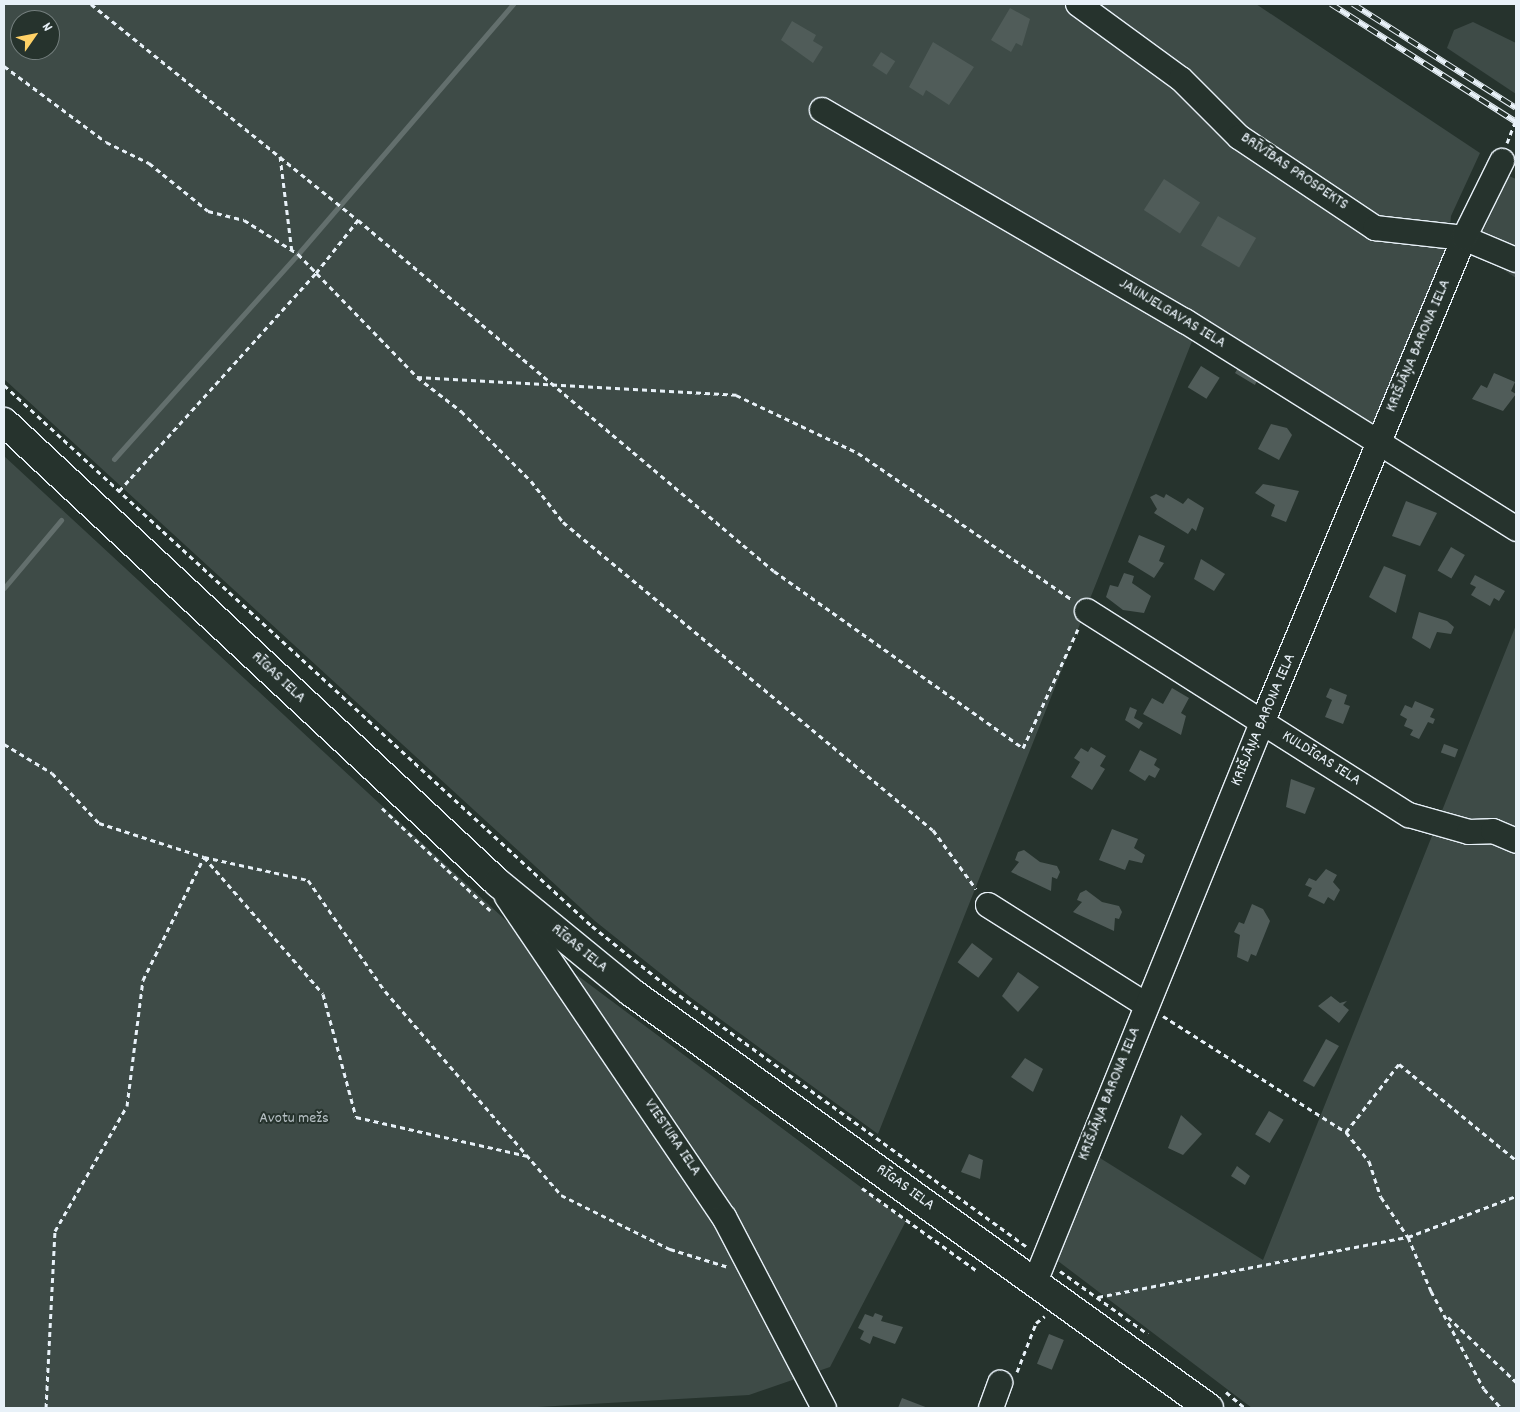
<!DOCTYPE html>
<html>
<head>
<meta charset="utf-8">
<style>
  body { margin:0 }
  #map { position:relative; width:1520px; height:1412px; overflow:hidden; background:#26332d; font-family:Dekko,sans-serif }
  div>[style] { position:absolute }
  .green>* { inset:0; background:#3e4b47 }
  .stream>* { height:5px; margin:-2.5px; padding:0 2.5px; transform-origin:2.5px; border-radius:2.5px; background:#636f6d }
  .building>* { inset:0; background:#505c59; transform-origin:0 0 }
  .path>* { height:3px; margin-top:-1.5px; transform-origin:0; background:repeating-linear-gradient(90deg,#e8f1f8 0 5px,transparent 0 9px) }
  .roads { filter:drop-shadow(1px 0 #e8f1f8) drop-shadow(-1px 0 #e8f1f8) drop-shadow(0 1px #e8f1f8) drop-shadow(0 -1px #e8f1f8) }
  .minor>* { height:24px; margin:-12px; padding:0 12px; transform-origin:12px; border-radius:12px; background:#26332d }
  .major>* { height:28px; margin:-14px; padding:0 14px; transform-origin:14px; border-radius:14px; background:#26332d }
  .rail>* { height:5.5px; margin-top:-2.75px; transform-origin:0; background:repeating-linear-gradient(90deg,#26332d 0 11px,#e8f1f8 0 22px); box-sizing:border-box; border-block:1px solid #e8f1f8 }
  span { translate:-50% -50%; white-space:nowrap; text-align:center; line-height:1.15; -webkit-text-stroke:4px #26332d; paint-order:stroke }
  .street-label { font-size:16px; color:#e8f1f8 }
  .park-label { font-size:16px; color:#b5bfc3 }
  .frame { position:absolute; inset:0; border:5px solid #e8f1f8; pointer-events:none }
  .north { position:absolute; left:10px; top:10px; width:50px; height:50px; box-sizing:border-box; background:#26332d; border:1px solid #747f7e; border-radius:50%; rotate:57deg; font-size:14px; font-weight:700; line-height:20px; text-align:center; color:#e8f1f8 }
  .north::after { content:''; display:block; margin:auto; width:18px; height:22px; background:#ffd166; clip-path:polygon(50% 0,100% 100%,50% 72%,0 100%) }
</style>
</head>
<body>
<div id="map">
  <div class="green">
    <i style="clip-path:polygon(evenodd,4px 4px,1256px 4px,1480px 153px,1451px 216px,1449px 236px,1464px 238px,1376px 426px,1200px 321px,878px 1134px,690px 997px,595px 921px,4px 379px,4px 4px,20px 20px,50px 20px,50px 50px,20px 50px,20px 20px)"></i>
    <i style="clip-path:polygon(1473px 22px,1516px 43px,1516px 94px,1447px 48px,1454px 30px)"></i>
    <i style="clip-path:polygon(1509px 176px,1516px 179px,1516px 278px,1474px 250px)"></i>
    <i style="clip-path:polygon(4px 456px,514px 928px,906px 1221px,830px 1367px,749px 1395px,520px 1408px,4px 1408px)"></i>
    <i style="clip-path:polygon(1516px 625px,1516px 1408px,1252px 1408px,1058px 1261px,1056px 1253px,1100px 1158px,1263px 1260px)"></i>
  </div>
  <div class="stream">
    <i style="left:114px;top:459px;width:275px;rotate:-48.1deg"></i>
    <i style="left:298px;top:254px;width:330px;rotate:-49.3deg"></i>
    <i style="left:4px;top:588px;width:89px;rotate:-50deg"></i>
  </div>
  <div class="building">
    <i style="clip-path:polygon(1010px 8px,1030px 19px,1022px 46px,1016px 43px,1011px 52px,991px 40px)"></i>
    <i style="clip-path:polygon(792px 21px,816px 35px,813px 41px,823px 47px,813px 63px,781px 40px)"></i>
    <i style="clip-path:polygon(933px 42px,974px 67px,949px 105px,926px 90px,923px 96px,909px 87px)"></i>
    <i style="left:881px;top:52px;width:17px;height:16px;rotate:33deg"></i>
    <i style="left:1164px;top:179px;width:43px;height:37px;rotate:33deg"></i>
    <i style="left:1218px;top:216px;width:44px;height:34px;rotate:30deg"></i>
    <i style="clip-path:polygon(1241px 363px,1257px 380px,1255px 385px,1235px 373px)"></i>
    <i style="left:1201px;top:366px;width:22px;height:25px;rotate:32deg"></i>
    <i style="clip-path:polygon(1494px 373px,1515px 382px,1511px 391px,1516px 394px,1503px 411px,1472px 399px,1481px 385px,1487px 388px)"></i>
    <i style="clip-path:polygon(1271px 424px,1287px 428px,1292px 435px,1279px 460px,1258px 449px)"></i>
    <i style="clip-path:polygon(1263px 484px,1299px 491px,1286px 522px,1271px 516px,1275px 505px,1255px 493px)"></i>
    <i style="clip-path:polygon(1156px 494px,1164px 498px,1166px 494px,1183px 504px,1188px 498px,1204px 508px,1196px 531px,1192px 528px,1188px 534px,1154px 513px,1157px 509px,1150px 497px)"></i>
    <i style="clip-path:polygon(1406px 501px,1437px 513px,1420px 546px,1392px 536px)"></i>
    <i style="clip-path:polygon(1139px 535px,1165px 546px,1159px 561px,1164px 563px,1154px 578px,1128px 562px)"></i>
    <i style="left:1451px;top:547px;width:16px;height:27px;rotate:30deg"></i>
    <i style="clip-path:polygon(1201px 559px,1225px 574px,1214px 591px,1194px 579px)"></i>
    <i style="clip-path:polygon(1384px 566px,1406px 575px,1396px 613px,1369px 597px)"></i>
    <i style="clip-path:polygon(1124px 573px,1134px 576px,1132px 583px,1151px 596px,1144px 613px,1123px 610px,1106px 597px,1110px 585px,1118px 587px)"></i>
    <i style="clip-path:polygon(1475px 575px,1505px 591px,1499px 601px,1494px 598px,1490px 606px,1471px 595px,1476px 587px,1470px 584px)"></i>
    <i style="clip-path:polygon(1419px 612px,1447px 621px,1454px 627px,1451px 634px,1437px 632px,1430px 649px,1412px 638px)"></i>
    <i style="clip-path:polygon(1172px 688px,1189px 698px,1181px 713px,1186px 716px,1181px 735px,1143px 714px,1152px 698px,1163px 704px)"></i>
    <i style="clip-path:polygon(1330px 688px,1347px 695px,1344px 704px,1350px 706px,1343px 724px,1325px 717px,1332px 700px,1326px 697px)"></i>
    <i style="clip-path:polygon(1415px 701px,1434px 709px,1430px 717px,1435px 719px,1433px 724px,1428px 722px,1419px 739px,1410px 735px,1413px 730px,1404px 726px,1407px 719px,1400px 715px,1405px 705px,1412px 708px)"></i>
    <i style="clip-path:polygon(1130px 707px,1137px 710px,1134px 718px,1143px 723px,1139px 729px,1125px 720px)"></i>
    <i style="left:1444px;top:744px;width:15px;height:9px;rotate:20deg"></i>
    <i style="clip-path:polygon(1091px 747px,1106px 756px,1100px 766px,1105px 769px,1092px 790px,1071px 777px,1080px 762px,1074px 758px,1081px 748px,1088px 752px)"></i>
    <i style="clip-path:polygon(1140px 750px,1157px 759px,1154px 765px,1160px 769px,1155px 778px,1149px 775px,1145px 781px,1129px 771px)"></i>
    <i style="clip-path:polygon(1291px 779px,1315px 788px,1305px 814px,1286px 807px)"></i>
    <i style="clip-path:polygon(1112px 829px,1138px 839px,1134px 848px,1145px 855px,1142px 863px,1129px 860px,1125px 870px,1099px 860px)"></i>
    <i style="clip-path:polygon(1024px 850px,1040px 862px,1057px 866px,1060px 872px,1057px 879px,1052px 877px,1051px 891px,1011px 872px,1019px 862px,1015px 860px,1018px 852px)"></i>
    <i style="clip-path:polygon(1326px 869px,1337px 875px,1333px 882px,1340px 890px,1334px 901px,1328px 897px,1324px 904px,1308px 896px,1312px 888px,1305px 885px,1309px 878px,1316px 881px)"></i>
    <i style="clip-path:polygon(1086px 890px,1102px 902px,1119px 906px,1122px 912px,1119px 919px,1115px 918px,1114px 931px,1073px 912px,1082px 902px,1077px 900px,1080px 893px)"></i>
    <i style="clip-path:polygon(1252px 904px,1263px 909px,1270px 921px,1256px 956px,1251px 954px,1248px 962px,1237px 957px,1240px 935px,1234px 932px,1239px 922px,1244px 924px)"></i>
    <i style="left:972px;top:943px;width:26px;height:24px;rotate:37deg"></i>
    <i style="clip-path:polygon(1018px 972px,1039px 987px,1018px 1012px,1002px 996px)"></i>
    <i style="clip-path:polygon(1331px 996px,1340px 1003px,1347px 1001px,1343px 1005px,1349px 1010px,1339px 1023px,1318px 1006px)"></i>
    <i style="clip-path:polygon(1326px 1039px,1339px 1046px,1314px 1087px,1303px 1081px)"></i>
    <i style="clip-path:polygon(1025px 1058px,1043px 1069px,1033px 1092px,1011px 1077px)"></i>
    <i style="left:1269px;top:1111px;width:17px;height:27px;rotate:31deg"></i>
    <i style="clip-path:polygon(1181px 1115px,1202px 1134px,1183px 1155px,1168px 1148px)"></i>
    <i style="clip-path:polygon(969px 1154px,983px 1160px,980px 1179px,961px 1172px)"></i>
    <i style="clip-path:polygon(1237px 1166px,1250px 1176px,1245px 1185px,1231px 1176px)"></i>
    <i style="clip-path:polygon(875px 1313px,883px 1316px,881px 1321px,903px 1327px,895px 1344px,873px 1336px,870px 1344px,860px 1339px,864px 1331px,858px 1328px,865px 1314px,873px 1317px)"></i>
    <i style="left:1049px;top:1334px;width:16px;height:32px;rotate:22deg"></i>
    <i style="clip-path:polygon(902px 1398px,928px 1408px,898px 1408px)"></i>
  </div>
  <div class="path">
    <i style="left:91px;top:4px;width:343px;rotate:39deg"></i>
    <i style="left:358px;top:220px;width:544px;rotate:40.16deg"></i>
    <i style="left:774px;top:571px;width:305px;rotate:35.4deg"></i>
    <i style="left:1023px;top:748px;width:131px;rotate:-65.2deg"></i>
    <i style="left:4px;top:66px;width:127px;rotate:36.7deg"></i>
    <i style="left:106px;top:142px;width:48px;rotate:26deg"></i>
    <i style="left:149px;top:163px;width:76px;rotate:39.1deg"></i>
    <i style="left:208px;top:211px;width:37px;rotate:14deg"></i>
    <i style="left:244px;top:220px;width:64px;rotate:32.2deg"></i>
    <i style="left:298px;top:254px;width:171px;rotate:45.9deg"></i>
    <i style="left:417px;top:377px;width:56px;rotate:37.7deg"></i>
    <i style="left:461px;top:411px;width:99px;rotate:45deg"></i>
    <i style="left:531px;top:481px;width:52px;rotate:52deg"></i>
    <i style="left:563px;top:522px;width:481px;rotate:39.8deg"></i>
    <i style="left:933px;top:830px;width:73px;rotate:53.9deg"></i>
    <i style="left:1507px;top:143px;width:25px;rotate:-69deg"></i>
    <i style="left:280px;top:156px;width:97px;rotate:82.9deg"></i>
    <i style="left:417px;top:377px;width:320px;rotate:3.2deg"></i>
    <i style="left:736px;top:395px;width:135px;rotate:25.4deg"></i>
    <i style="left:858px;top:453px;width:260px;rotate:34.4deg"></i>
    <i style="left:4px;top:385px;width:799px;rotate:42.62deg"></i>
    <i style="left:592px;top:926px;width:102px;rotate:38.7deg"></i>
    <i style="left:672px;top:990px;width:440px;rotate:35.9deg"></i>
    <i style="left:119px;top:491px;width:294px;rotate:-47.9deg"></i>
    <i style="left:316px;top:273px;width:68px;rotate:-51.6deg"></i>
    <i style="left:4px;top:744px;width:56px;rotate:31.1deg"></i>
    <i style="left:52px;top:773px;width:69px;rotate:46.8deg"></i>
    <i style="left:99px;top:823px;width:110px;rotate:17.9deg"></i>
    <i style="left:204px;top:857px;width:107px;rotate:12.5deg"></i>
    <i style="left:308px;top:880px;width:135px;rotate:55.3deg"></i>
    <i style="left:385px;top:991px;width:269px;rotate:49.2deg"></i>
    <i style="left:561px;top:1195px;width:122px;rotate:26.4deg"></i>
    <i style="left:670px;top:1249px;width:61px;rotate:17.2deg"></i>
    <i style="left:382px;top:808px;width:149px;rotate:43.4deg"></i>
    <i style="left:1163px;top:1016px;width:217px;rotate:32.4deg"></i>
    <i style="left:1346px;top:1132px;width:37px;rotate:52deg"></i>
    <i style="left:1369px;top:1161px;width:38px;rotate:72deg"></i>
    <i style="left:1381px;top:1197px;width:48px;rotate:56deg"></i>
    <i style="left:1408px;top:1237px;width:59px;rotate:66.9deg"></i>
    <i style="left:1431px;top:1291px;width:111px;rotate:61.6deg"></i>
    <i style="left:1484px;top:1389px;width:25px;rotate:48deg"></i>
    <i style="left:1346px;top:1132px;width:86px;rotate:-52.1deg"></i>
    <i style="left:1399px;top:1064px;width:151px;rotate:39.4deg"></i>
    <i style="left:862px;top:1188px;width:142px;rotate:35.8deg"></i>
    <i style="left:1060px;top:1271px;width:108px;rotate:35.6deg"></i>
    <i style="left:1098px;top:1297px;width:316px;rotate:-11deg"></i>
    <i style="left:1408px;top:1237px;width:116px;rotate:-20.8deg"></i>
    <i style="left:1448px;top:1317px;width:94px;rotate:43.7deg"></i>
    <i style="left:1017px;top:1372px;width:53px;rotate:-68.8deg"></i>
    <i style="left:1036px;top:1323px;width:11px;rotate:-38deg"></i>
    <i style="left:1226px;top:1392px;width:25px;rotate:40deg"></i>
    <i style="left:46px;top:1408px;width:177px;rotate:-87.1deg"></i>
    <i style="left:55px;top:1231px;width:144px;rotate:-60.1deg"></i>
    <i style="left:127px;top:1106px;width:127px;rotate:-82.8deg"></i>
    <i style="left:143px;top:980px;width:137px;rotate:-63.6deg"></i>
    <i style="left:204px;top:857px;width:181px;rotate:49deg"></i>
    <i style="left:323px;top:994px;width:127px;rotate:75deg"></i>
    <i style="left:356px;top:1117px;width:175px;rotate:12.8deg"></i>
  </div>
  <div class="roads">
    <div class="minor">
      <i style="left:1078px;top:4px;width:127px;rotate:36.1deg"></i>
      <i style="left:1181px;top:79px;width:82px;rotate:45deg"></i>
      <i style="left:1239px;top:137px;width:164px;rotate:33.8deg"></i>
      <i style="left:1375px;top:228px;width:90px;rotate:6.4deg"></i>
      <i style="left:1464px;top:238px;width:56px;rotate:22.9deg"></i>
      <i style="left:822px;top:110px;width:420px;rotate:30.2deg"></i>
      <i style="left:1185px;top:321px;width:391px;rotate:32.1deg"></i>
      <i style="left:1087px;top:611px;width:381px;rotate:32.4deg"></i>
      <i style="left:1409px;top:815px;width:62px;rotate:15.8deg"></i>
      <i style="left:1469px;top:832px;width:24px;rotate:-2deg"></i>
      <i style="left:1493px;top:831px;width:25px;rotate:23deg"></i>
      <i style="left:507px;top:897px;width:387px;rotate:55.9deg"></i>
      <i style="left:724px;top:1217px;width:216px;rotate:62.4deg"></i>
      <i style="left:988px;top:905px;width:187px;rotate:32.3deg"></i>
      <i style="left:1035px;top:1282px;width:603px;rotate:-67.9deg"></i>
      <i style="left:1262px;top:723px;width:525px;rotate:-67.39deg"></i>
      <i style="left:1464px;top:238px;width:86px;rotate:-63.7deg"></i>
      <i style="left:991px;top:1408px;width:27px;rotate:-70deg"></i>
    </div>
    <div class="major">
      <i style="left:4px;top:422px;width:676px;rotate:43.02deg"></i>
      <i style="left:498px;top:883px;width:172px;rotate:39.3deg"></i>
      <i style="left:631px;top:992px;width:712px;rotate:35.74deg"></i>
    </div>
  </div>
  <div class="rail">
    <i style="left:1331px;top:4px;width:219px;rotate:32.5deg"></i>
    <i style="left:1353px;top:4px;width:193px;rotate:32.5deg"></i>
  </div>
  <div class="street-label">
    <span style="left:1294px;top:172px;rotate:34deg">BRĪVĪBAS PROSPEKTS</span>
    <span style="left:1172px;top:314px;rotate:31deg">JAUNJELGAVAS IELA</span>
    <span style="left:1419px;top:346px;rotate:-67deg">KRIŠJĀŅA BARONA IELA</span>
    <span style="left:278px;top:678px;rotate:43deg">RĪGAS IELA</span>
    <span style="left:1264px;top:720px;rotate:-67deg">KRIŠJĀŅA BARONA IELA</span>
    <span style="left:1321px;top:759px;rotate:32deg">KULDĪGAS IELA</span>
    <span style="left:579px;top:949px;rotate:39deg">RĪGAS IELA</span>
    <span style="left:1110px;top:1094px;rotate:-68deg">KRIŠJĀŅA BARONA IELA</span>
    <span style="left:672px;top:1138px;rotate:56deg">VIESTURA IELA</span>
    <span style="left:905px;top:1188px;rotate:36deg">RĪGAS IELA</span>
  </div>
  <div class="park-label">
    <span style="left:294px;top:1119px">Avotu mežs</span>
  </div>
  <div class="frame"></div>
  <div class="north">N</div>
</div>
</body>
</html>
